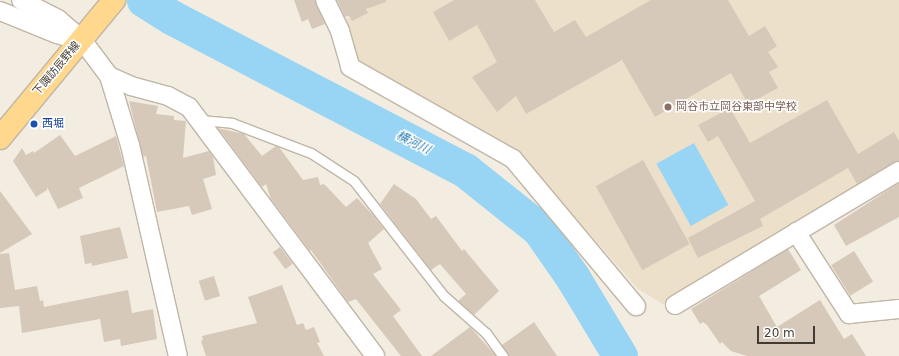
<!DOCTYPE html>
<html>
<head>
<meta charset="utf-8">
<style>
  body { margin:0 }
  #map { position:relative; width:899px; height:356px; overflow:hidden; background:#f2ece1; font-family:"DejaVu Sans","Noto Sans JP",sans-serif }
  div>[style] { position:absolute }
  .education>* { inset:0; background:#ece0ca }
  .water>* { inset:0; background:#98d4f4; transform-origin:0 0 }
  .river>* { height:35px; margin:-17.5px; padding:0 17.5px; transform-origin:17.5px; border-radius:17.5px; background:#98d4f4 }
  .building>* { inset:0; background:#d7c9b9; transform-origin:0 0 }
  .roads { filter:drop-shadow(1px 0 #c0b6a6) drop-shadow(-1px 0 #c0b6a6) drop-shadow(0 1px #c0b6a6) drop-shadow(0 -1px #c0b6a6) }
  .lane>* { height:9px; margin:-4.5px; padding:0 4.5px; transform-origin:4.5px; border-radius:4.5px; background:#fff }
  .street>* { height:18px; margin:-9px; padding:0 9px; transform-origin:9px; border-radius:9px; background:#fff }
  .primary>* { height:22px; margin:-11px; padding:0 11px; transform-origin:11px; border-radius:11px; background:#ffd88d }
  .dots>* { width:11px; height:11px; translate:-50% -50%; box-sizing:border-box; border:2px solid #fff; border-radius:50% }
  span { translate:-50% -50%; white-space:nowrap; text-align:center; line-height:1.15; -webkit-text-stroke:3px #fff; paint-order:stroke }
  .street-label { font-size:11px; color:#433b32 }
  .education-label { font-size:11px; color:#785e54 }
  .left { translate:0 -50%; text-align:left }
  .transit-label { font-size:11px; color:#164399 }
  .water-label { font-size:12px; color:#257aac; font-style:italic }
  .scale { position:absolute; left:757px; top:326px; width:58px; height:18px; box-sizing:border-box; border:2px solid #433b32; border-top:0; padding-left:5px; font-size:12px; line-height:14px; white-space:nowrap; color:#433b32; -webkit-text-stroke:3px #fff; paint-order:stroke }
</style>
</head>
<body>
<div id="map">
  <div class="education">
    <i style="clip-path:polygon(386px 0,899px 0,899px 159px,666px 306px,638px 289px,519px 154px,356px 61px,344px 20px)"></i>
  </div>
  <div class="water">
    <i style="left:694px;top:143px;width:71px;height:43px;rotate:61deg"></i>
  </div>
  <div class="river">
    <i style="left:144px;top:0;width:34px;rotate:32deg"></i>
    <i style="left:173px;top:18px;width:329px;rotate:27.5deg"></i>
    <i style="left:465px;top:170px;width:95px;rotate:38.6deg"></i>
    <i style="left:539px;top:229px;width:60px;rotate:55.2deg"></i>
    <i style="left:573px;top:278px;width:91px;rotate:58.9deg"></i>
  </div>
  <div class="building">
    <i style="clip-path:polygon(294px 0,315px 0,325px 24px,312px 29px,308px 19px,302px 22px)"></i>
    <i style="clip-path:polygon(337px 0,386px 0,386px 2px,366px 9px,368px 13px,352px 21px,349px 16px,345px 17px)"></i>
    <i style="clip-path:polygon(454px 0,535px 0,554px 32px,575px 20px,586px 37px,651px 0,728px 0,749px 36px,765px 26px,777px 46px,768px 52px,778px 67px,769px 72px,778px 88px,748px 104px,731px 73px,655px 117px,622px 60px,526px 114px,516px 96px,497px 112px,472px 77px,497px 62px,477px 25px,449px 41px,433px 12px)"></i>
    <i style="clip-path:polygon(827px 100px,858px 154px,894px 132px,899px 141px,899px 161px,857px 184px,848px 168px,760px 219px,763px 226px,698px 258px,688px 238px,755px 201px,718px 136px,708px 142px,698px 125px,730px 108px,750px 143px)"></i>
    <i style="clip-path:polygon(129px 101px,158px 106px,156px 114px,174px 116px,174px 120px,186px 121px,183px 158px,209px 151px,213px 157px,216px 175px,203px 179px,212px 209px,192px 215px,189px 206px,157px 212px,146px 156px,143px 157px)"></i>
    <i style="clip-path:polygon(218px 128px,244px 134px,262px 156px,276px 146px,279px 147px,303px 180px,318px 177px,320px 185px,324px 184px,346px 207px,357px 198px,372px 214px,384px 229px,368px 243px,382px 269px,373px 274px,401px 310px,393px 316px,422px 356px,401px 356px,356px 299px,348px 302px,311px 250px,310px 251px,271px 199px,266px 184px,262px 187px)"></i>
    <i style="clip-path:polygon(60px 135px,75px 156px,116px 136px,124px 166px,79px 188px,83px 198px,58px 209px,47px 187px,47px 190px,36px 197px,13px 161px,22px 148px,26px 155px,33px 151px,34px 153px)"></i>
    <i style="left:643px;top:160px;width:96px;height:54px;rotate:61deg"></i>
    <i style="clip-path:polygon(899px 183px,899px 217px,846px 246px,834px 225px)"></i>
    <i style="clip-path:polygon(394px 184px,416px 199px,431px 219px,436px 216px,462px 251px,464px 249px,499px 291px,474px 315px,458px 301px,466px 294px,440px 264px,431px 270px,380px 204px)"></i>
    <i style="clip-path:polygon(0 191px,32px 234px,0 253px)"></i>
    <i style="clip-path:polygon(120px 227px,128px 258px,92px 266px,92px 263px,85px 264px,80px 236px)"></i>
    <i style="left:280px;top:247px;width:21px;height:9px;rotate:53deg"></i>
    <i style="clip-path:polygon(788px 249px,801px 270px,759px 296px,777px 327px,820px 300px,844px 339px,852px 334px,866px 356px,747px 356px,731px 351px,722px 342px,720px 344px,707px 325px,703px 322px,700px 324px,691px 309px)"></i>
    <i style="left:854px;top:251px;width:36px;height:27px;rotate:58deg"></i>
    <i style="clip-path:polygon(9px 253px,15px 290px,37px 286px,40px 301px,43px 300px,44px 307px,128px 290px,132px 313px,153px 309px,157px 339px,121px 346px,120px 339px,104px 342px,100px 319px,22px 333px,19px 306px,0 308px,0 254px)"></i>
    <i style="left:214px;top:276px;width:21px;height:16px;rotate:73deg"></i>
    <i style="clip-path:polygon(282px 285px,297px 325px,303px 323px,306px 330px,314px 327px,320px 342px,317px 343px,324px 356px,206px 356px,201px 341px,203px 340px,202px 336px,257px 323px,248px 297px)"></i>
    <i style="clip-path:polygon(534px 322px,557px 356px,509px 356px,502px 345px)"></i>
    <i style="clip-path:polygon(470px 327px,496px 356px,431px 356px)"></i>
  </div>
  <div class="roads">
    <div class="lane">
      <i style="left:200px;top:120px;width:32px;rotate:5deg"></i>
      <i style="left:232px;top:123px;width:85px;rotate:20.8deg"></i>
      <i style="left:311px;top:153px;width:51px;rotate:33.1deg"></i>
      <i style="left:354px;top:181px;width:146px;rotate:52deg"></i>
      <i style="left:444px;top:296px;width:56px;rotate:41.4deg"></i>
      <i style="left:486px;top:333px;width:29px;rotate:54deg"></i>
    </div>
    <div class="street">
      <i style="left:21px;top:0;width:42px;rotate:27.2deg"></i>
      <i style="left:58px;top:19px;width:32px;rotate:41deg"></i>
      <i style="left:82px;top:40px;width:45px;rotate:53.1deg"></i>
      <i style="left:109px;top:76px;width:72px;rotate:73.1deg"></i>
      <i style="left:130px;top:145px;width:216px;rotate:77.2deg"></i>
      <i style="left:325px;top:0;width:34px;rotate:64deg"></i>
      <i style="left:340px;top:31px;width:37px;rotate:74deg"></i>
      <i style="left:350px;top:67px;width:187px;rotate:29.4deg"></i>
      <i style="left:513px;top:159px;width:192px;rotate:50.1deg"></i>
      <i style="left:0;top:11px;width:61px;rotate:22deg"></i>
      <i style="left:57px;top:34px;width:23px;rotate:15deg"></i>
      <i style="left:109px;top:76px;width:24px;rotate:24deg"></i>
      <i style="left:131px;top:86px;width:38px;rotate:15deg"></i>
      <i style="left:168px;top:96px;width:24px;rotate:28deg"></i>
      <i style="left:189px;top:107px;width:311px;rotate:53.2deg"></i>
      <i style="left:796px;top:232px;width:98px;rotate:57.1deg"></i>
      <i style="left:849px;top:314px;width:50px;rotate:-5.7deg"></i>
      <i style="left:675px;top:305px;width:261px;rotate:-30.9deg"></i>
    </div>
    <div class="primary">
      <i style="left:0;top:138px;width:179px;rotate:-50.4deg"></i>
    </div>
  </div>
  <div class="dots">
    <i style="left:668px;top:107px;background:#8d6e63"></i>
    <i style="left:34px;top:124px;background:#1a4fb4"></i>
  </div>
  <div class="street-label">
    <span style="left:57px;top:69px;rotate:-50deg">下諏訪辰野線</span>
  </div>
  <div class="education-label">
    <span class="left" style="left:676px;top:107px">岡谷市立岡谷東部中学校</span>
  </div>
  <div class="transit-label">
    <span class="left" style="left:42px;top:124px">西堀</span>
  </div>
  <div class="water-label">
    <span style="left:413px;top:143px;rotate:27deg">横河川</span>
  </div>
  <div class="scale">20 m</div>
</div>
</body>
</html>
